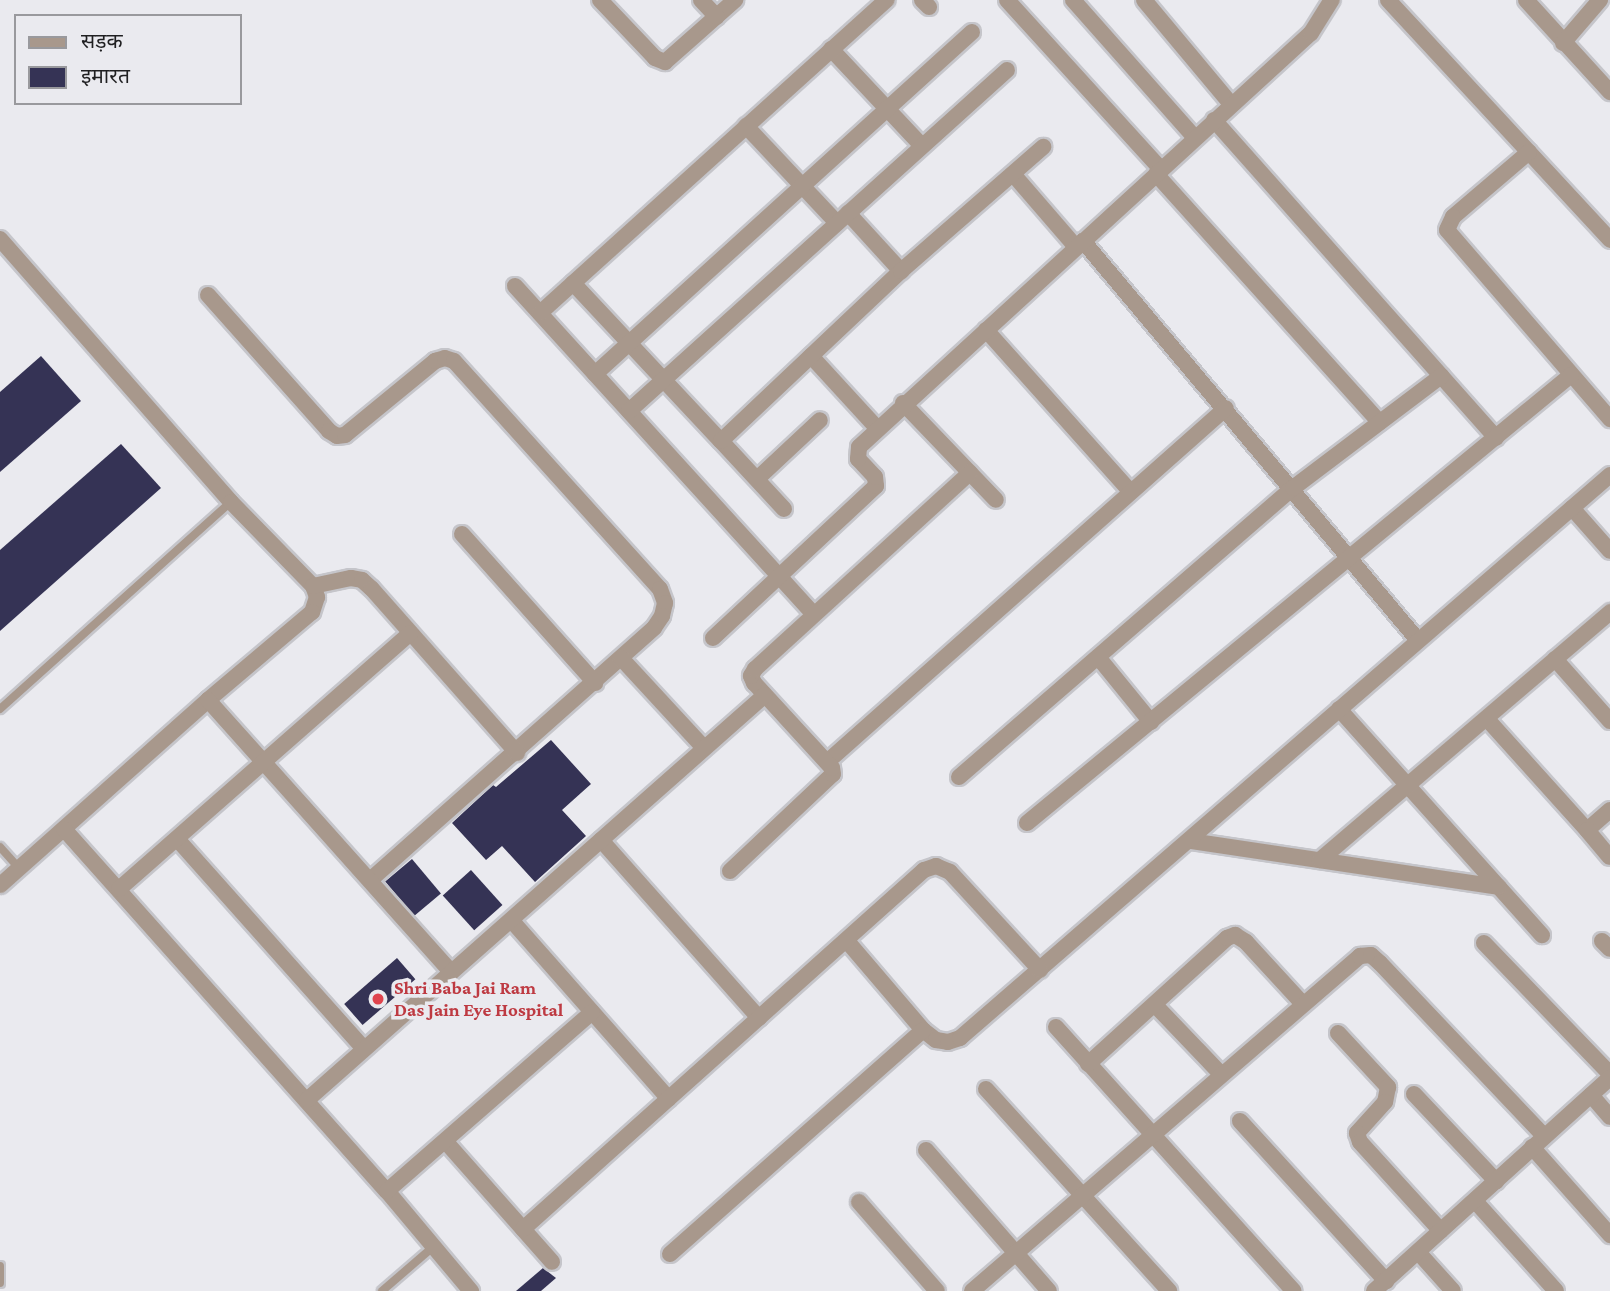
<!DOCTYPE html>
<html>
<head>
<meta charset="utf-8">
<style>
  body { margin:0 }
  #map { position:relative; width:1610px; height:1291px; overflow:hidden; background:#eaeaef; font-family:"Crimson Pro","Noto Sans Devanagari",serif }
  div>[style] { position:absolute }
  .building>* { inset:0; background:#353355; transform-origin:0 0 }
  .roads { filter:drop-shadow(2px 0 #c5c5ca) drop-shadow(-2px 0 #c5c5ca) drop-shadow(0 2px #c5c5ca) drop-shadow(0 -2px #c5c5ca) }
  .lane>* { height:8px; margin:-4px; padding:0 4px; transform-origin:4px; border-radius:4px; background:#a8988c }
  .street>* { height:16px; margin:-8px; padding:0 8px; transform-origin:8px; border-radius:8px; background:#a8988c }
  .dots>* { width:19px; height:19px; translate:-50% -50%; box-sizing:border-box; border:4px solid #eaeaef; border-radius:50% }
  span { translate:-50% -50%; white-space:nowrap; text-align:center; line-height:1.15; -webkit-text-stroke:7px #eaeaef; paint-order:stroke }
  .health-label { font-size:19px; color:#be3a42; font-weight:700 }
  .left { translate:0 -50%; text-align:left }
  .legend { position:absolute; left:14px; top:14px; width:228px; height:91px; box-sizing:border-box; background:#eaeaef; border:2px solid #99999d; margin:0; padding:9px 12px; list-style:none; font-size:21px; color:#1f1f21 }
  .legend li { display:flex; align-items:center; gap:14px; height:35px }
  .legend b { width:35px; border:2px solid #99999d }
</style>
</head>
<body>
<div id="map">
  <div class="building">
    <i style="clip-path:polygon(41px 356px,81px 401px,0 472px,0 392px)"></i>
    <i style="clip-path:polygon(121px 444px,161px 488px,0 631px,0 550px)"></i>
    <i style="clip-path:polygon(551px 740px,591px 784px,562px 810px,586px 836px,535px 882px,502px 846px,486px 860px,452px 823px,493px 785px,496px 787px)"></i>
    <i style="left:412px;top:859px;width:45px;height:35px;rotate:50deg"></i>
    <i style="left:471px;top:870px;width:47px;height:38px;rotate:48deg"></i>
    <i style="left:397px;top:958px;width:28px;height:70px;rotate:49deg"></i>
    <i style="clip-path:polygon(543px 1268px,556px 1278px,541px 1291px,516px 1291px)"></i>
  </div>
  <div class="roads">
    <div class="lane">
      <i style="left:0;top:709px;width:310px;rotate:-41.9deg"></i>
      <i style="left:0;top:847px;width:28px;rotate:48deg"></i>
      <i style="left:0;top:1266px;width:17px;rotate:90deg"></i>
      <i style="left:382px;top:1291px;width:67px;rotate:-40.8deg"></i>
    </div>
    <div class="street">
      <i style="left:600px;top:0;width:80px;rotate:46.5deg"></i>
      <i style="left:655px;top:58px;width:11px;rotate:22deg"></i>
      <i style="left:665px;top:62px;width:94px;rotate:-41.5deg"></i>
      <i style="left:701px;top:0;width:23px;rotate:47deg"></i>
      <i style="left:922px;top:0;width:10px;rotate:45deg"></i>
      <i style="left:1007px;top:0;width:229px;rotate:47.7deg"></i>
      <i style="left:1073px;top:0;width:184px;rotate:48.5deg"></i>
      <i style="left:1144px;top:0;width:136px;rotate:50.1deg"></i>
      <i style="left:1388px;top:0;width:327px;rotate:47.2deg"></i>
      <i style="left:1526px;top:0;width:125px;rotate:47.6deg"></i>
      <i style="left:1563px;top:43px;width:57px;rotate:-49.3deg"></i>
      <i style="left:831px;top:49px;width:133px;rotate:46.8deg"></i>
      <i style="left:1214px;top:120px;width:425px;rotate:48.4deg"></i>
      <i style="left:746px;top:126px;width:133px;rotate:46.8deg"></i>
      <i style="left:1529px;top:152px;width:100px;rotate:139.5deg"></i>
      <i style="left:1453px;top:217px;width:14px;rotate:115deg"></i>
      <i style="left:1447px;top:230px;width:250px;rotate:49.2deg"></i>
      <i style="left:1013px;top:174px;width:96px;rotate:49.2deg"></i>
      <i style="left:1156px;top:174px;width:334px;rotate:48deg"></i>
      <i style="left:848px;top:213px;width:79px;rotate:47.6deg"></i>
      <i style="left:0;top:239px;width:350px;rotate:48.7deg"></i>
      <i style="left:231px;top:502px;width:117px;rotate:45.7deg"></i>
      <i style="left:313px;top:586px;width:12px;rotate:70deg"></i>
      <i style="left:317px;top:597px;width:16px;rotate:108deg"></i>
      <i style="left:312px;top:612px;width:136px;rotate:139.8deg"></i>
      <i style="left:208px;top:700px;width:278px;rotate:138.3deg"></i>
      <i style="left:1083px;top:241px;width:520px;rotate:50deg"></i>
      <i style="left:573px;top:283px;width:216px;rotate:46.9deg"></i>
      <i style="left:515px;top:286px;width:442px;rotate:47.7deg"></i>
      <i style="left:208px;top:295px;width:182px;rotate:48.3deg"></i>
      <i style="left:329px;top:431px;width:9px;rotate:32deg"></i>
      <i style="left:337px;top:436px;width:8px;rotate:-7deg"></i>
      <i style="left:345px;top:435px;width:117px;rotate:-39.4deg"></i>
      <i style="left:435px;top:361px;width:10px;rotate:-17deg"></i>
      <i style="left:445px;top:358px;width:9px;rotate:18deg"></i>
      <i style="left:454px;top:361px;width:307px;rotate:47.9deg"></i>
      <i style="left:660px;top:589px;width:15px;rotate:70deg"></i>
      <i style="left:665px;top:603px;width:13px;rotate:103deg"></i>
      <i style="left:662px;top:616px;width:14px;rotate:124deg"></i>
      <i style="left:654px;top:628px;width:378px;rotate:138.4deg"></i>
      <i style="left:540px;top:313px;width:467px;rotate:-42.1deg"></i>
      <i style="left:986px;top:330px;width:217px;rotate:48.2deg"></i>
      <i style="left:811px;top:356px;width:98px;rotate:47.5deg"></i>
      <i style="left:595px;top:374px;width:509px;rotate:-42.21deg"></i>
      <i style="left:903px;top:403px;width:134px;rotate:46.2deg"></i>
      <i style="left:629px;top:411px;width:509px;rotate:-42.05deg"></i>
      <i style="left:757px;top:479px;width:86px;rotate:-43.1deg"></i>
      <i style="left:1572px;top:508px;width:57px;rotate:48.5deg"></i>
      <i style="left:784px;top:509px;width:93px;rotate:-132.8deg"></i>
      <i style="left:721px;top:441px;width:248px;rotate:-43.4deg"></i>
      <i style="left:901px;top:271px;width:189px;rotate:-41.1deg"></i>
      <i style="left:462px;top:534px;width:200px;rotate:48.2deg"></i>
      <i style="left:313px;top:586px;width:39px;rotate:-12deg"></i>
      <i style="left:351px;top:578px;width:11px;rotate:10deg"></i>
      <i style="left:362px;top:580px;width:13px;rotate:42deg"></i>
      <i style="left:372px;top:589px;width:219px;rotate:48.5deg"></i>
      <i style="left:713px;top:638px;width:223px;rotate:-43deg"></i>
      <i style="left:876px;top:486px;width:9px;rotate:-96deg"></i>
      <i style="left:875px;top:477px;width:25px;rotate:-133deg"></i>
      <i style="left:858px;top:459px;width:12px;rotate:-85deg"></i>
      <i style="left:859px;top:447px;width:613px;rotate:-42.49deg"></i>
      <i style="left:1311px;top:33px;width:39px;rotate:-58deg"></i>
      <i style="left:1098px;top:657px;width:84px;rotate:50.8deg"></i>
      <i style="left:621px;top:658px;width:122px;rotate:47.3deg"></i>
      <i style="left:1555px;top:659px;width:83px;rotate:48.4deg"></i>
      <i style="left:208px;top:700px;width:365px;rotate:48.2deg"></i>
      <i style="left:1339px;top:709px;width:304px;rotate:48.1deg"></i>
      <i style="left:1487px;top:719px;width:149px;rotate:48deg"></i>
      <i style="left:827px;top:762px;width:533px;rotate:-41.58deg"></i>
      <i style="left:959px;top:777px;width:442px;rotate:-40.9deg"></i>
      <i style="left:1293px;top:488px;width:186px;rotate:-37.1deg"></i>
      <i style="left:1610px;top:810px;width:30px;rotate:139deg"></i>
      <i style="left:1587px;top:830px;width:35px;rotate:50deg"></i>
      <i style="left:1027px;top:823px;width:705px;rotate:-39.47deg"></i>
      <i style="left:64px;top:829px;width:485px;rotate:48.3deg"></i>
      <i style="left:387px;top:1191px;width:131px;rotate:50deg"></i>
      <i style="left:178px;top:840px;width:278px;rotate:48.3deg"></i>
      <i style="left:601px;top:840px;width:238px;rotate:48.4deg"></i>
      <i style="left:1191px;top:841px;width:311px;rotate:8.5deg"></i>
      <i style="left:1320px;top:860px;width:382px;rotate:-40.5deg"></i>
      <i style="left:730px;top:871px;width:141px;rotate:-43.3deg"></i>
      <i style="left:833px;top:774px;width:6px;rotate:-99deg"></i>
      <i style="left:832px;top:768px;width:115px;rotate:-132.5deg"></i>
      <i style="left:754px;top:683px;width:8px;rotate:-113deg"></i>
      <i style="left:751px;top:676px;width:8px;rotate:-60deg"></i>
      <i style="left:755px;top:669px;width:291px;rotate:-42.4deg"></i>
      <i style="left:119px;top:889px;width:388px;rotate:-41.3deg"></i>
      <i style="left:512px;top:921px;width:237px;rotate:48.6deg"></i>
      <i style="left:847px;top:941px;width:117px;rotate:49.5deg"></i>
      <i style="left:923px;top:1030px;width:16px;rotate:38deg"></i>
      <i style="left:936px;top:1040px;width:12px;rotate:9deg"></i>
      <i style="left:948px;top:1042px;width:13px;rotate:-18deg"></i>
      <i style="left:960px;top:1038px;width:860px;rotate:-40.9deg"></i>
      <i style="left:1602px;top:941px;width:11px;rotate:45deg"></i>
      <i style="left:1484px;top:943px;width:182px;rotate:46.1deg"></i>
      <i style="left:1155px;top:1005px;width:95px;rotate:46.3deg"></i>
      <i style="left:1056px;top:1027px;width:355px;rotate:48deg"></i>
      <i style="left:1338px;top:1033px;width:74px;rotate:47.2deg"></i>
      <i style="left:1388px;top:1087px;width:15px;rotate:101deg"></i>
      <i style="left:1385px;top:1102px;width:42px;rotate:132.1deg"></i>
      <i style="left:1357px;top:1133px;width:9px;rotate:72deg"></i>
      <i style="left:1360px;top:1142px;width:120px;rotate:47.7deg"></i>
      <i style="left:1088px;top:1064px;width:188px;rotate:-42.2deg"></i>
      <i style="left:1227px;top:938px;width:9px;rotate:-21deg"></i>
      <i style="left:1235px;top:935px;width:13px;rotate:32deg"></i>
      <i style="left:1246px;top:942px;width:83px;rotate:47.4deg"></i>
      <i style="left:986px;top:1089px;width:273px;rotate:47.8deg"></i>
      <i style="left:1414px;top:1094px;width:120px;rotate:46.7deg"></i>
      <i style="left:1591px;top:1095px;width:29px;rotate:49deg"></i>
      <i style="left:307px;top:1100px;width:611px;rotate:-41.49deg"></i>
      <i style="left:1240px;top:1121px;width:217px;rotate:47.6deg"></i>
      <i style="left:446px;top:1142px;width:160px;rotate:48.5deg"></i>
      <i style="left:1532px;top:1147px;width:118px;rotate:48.4deg"></i>
      <i style="left:926px;top:1150px;width:187px;rotate:48.9deg"></i>
      <i style="left:387px;top:1191px;width:272px;rotate:-41.1deg"></i>
      <i style="left:1475px;top:1201px;width:121px;rotate:48deg"></i>
      <i style="left:859px;top:1202px;width:118px;rotate:48.8deg"></i>
      <i style="left:523px;top:1229px;width:538px;rotate:-41.84deg"></i>
      <i style="left:924px;top:870px;width:13px;rotate:-18deg"></i>
      <i style="left:936px;top:866px;width:15px;rotate:23deg"></i>
      <i style="left:950px;top:872px;width:133px;rotate:47.4deg"></i>
      <i style="left:1418px;top:1252px;width:52px;rotate:48.1deg"></i>
      <i style="left:670px;top:1254px;width:338px;rotate:-41.5deg"></i>
      <i style="left:972px;top:1291px;width:513px;rotate:-40.81deg"></i>
      <i style="left:1360px;top:956px;width:11px;rotate:-5deg"></i>
      <i style="left:1371px;top:955px;width:12px;rotate:42deg"></i>
      <i style="left:1380px;top:963px;width:238px;rotate:46.5deg"></i>
      <i style="left:1374px;top:1291px;width:318px;rotate:-42.1deg"></i>
    </div>
  </div>
  <div class="dots">
    <i style="left:378px;top:999px;background:#e0444e"></i>
  </div>
  <div class="health-label">
    <span class="left" style="left:394px;top:999px">Shri Baba Jai Ram<br>Das Jain Eye Hospital</span>
  </div>
  <ul class="legend">
  <li><b style="height:9px;background:#a8988c"></b>सड़क</li>
  <li><b style="height:19px;background:#353355"></b>इमारत</li>
  </ul>
</div>
</body>
</html>
